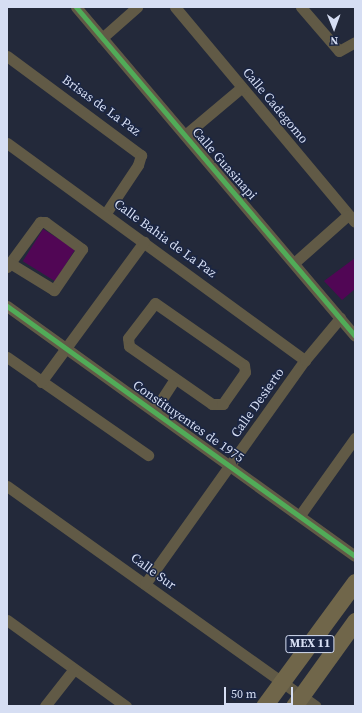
<!DOCTYPE html>
<html>
<head>
<meta charset="utf-8">
<style>
  body { margin:0 }
  #map { position:relative; width:362px; height:713px; overflow:hidden; background:#23293a; font-family:"Source Serif 4",serif }
  div>[style] { position:absolute }
  .green>* { inset:0; background:#510655; transform-origin:0 0 }
  .minor>* { height:11px; margin:-5.5px; padding:0 5.5px; transform-origin:5.5px; border-radius:5.5px; background:#615a46 }
  .primary>* { height:17px; margin:-8.5px; padding:0 8.5px; transform-origin:8.5px; border-radius:8.5px; background:#70664a }
  .cycleway>* { height:5px; margin:-2.5px; padding:0 2.5px; transform-origin:2.5px; border-radius:2.5px; background:#51ab58 }
  span { translate:-50% -50%; white-space:nowrap; text-align:center; line-height:1.15; -webkit-text-stroke:3px #1a2543; paint-order:stroke }
  .shield-label span { padding:1px 3px; background:#1a2543; border:1px solid; border-radius:3px; -webkit-text-stroke-width:0 }
  .shield-label { font-size:12px; color:#d6def3; font-weight:700 }
  .street-label { font-size:13px; color:#d6def3 }
  .frame { position:absolute; inset:0; border:8px solid #d6def3; pointer-events:none }
  .north { position:absolute; left:314px; top:8px; width:40px; height:40px; -webkit-text-stroke:3px #1a2543; paint-order:stroke; rotate:179deg; font-size:11px; font-weight:700; line-height:16px; text-align:center; color:#d6def3 }
  .north::after { content:''; display:block; margin:auto; width:14px; height:18px; background:#d6def3; clip-path:polygon(50% 0,100% 100%,50% 72%,0 100%) }
  .scale { position:absolute; left:224px; top:687px; width:69px; height:18px; box-sizing:border-box; border:2px solid #d6def3; border-top:0; padding-left:5px; font-size:12px; line-height:14px; white-space:nowrap; color:#d6def3; -webkit-text-stroke:3px #1a2543; paint-order:stroke }
</style>
</head>
<body>
<div id="map">
  <div class="green">
    <i style="left:43px;top:229px;width:38px;height:38px;rotate:32deg"></i>
    <i style="clip-path:polygon(355px 258px,355px 289px,342px 300px,324px 281px)"></i>
  </div>
  <div class="minor">
    <i style="left:76px;top:7px;width:431px;rotate:49.7deg"></i>
    <i style="left:175px;top:7px;width:280px;rotate:50.1deg"></i>
    <i style="left:301px;top:7px;width:58px;rotate:49.2deg"></i>
    <i style="left:339px;top:51px;width:18px;rotate:-29deg"></i>
    <i style="left:102px;top:38px;width:47px;rotate:-41.5deg"></i>
    <i style="left:7px;top:56px;width:167px;rotate:36.5deg"></i>
    <i style="left:141px;top:155px;width:10px;rotate:107deg"></i>
    <i style="left:138px;top:165px;width:58px;rotate:123.7deg"></i>
    <i style="left:185px;top:135px;width:73px;rotate:-40deg"></i>
    <i style="left:7px;top:143px;width:369px;rotate:36.1deg"></i>
    <i style="left:294px;top:263px;width:72px;rotate:-41.6deg"></i>
    <i style="left:7px;top:267px;width:56px;rotate:-53.7deg"></i>
    <i style="left:40px;top:222px;width:5px"></i>
    <i style="left:45px;top:222px;width:46px;rotate:36.1deg"></i>
    <i style="left:82px;top:249px;width:50px;rotate:124.3deg"></i>
    <i style="left:54px;top:290px;width:52px;rotate:-148.5deg"></i>
    <i style="left:155px;top:303px;width:108px;rotate:34.9deg"></i>
    <i style="left:244px;top:365px;width:7px;rotate:82deg"></i>
    <i style="left:245px;top:372px;width:39px;rotate:125deg"></i>
    <i style="left:223px;top:404px;width:11px;rotate:180deg"></i>
    <i style="left:212px;top:404px;width:101px;rotate:-145.1deg"></i>
    <i style="left:129px;top:346px;width:8px;rotate:-97deg"></i>
    <i style="left:128px;top:338px;width:44px;rotate:-52.4deg"></i>
    <i style="left:7px;top:306px;width:428px;rotate:35.7deg"></i>
    <i style="left:7px;top:357px;width:172px;rotate:34.8deg"></i>
    <i style="left:41px;top:382px;width:174px;rotate:-53.7deg"></i>
    <i style="left:154px;top:411px;width:38px;rotate:-57deg"></i>
    <i style="left:7px;top:486px;width:379px;rotate:35.5deg"></i>
    <i style="left:300px;top:515px;width:95px;rotate:-54.5deg"></i>
    <i style="left:145px;top:584px;width:275px;rotate:-54.5deg"></i>
    <i style="left:305px;top:360px;width:55px;rotate:-50.2deg"></i>
    <i style="left:7px;top:620px;width:147px;rotate:35.9deg"></i>
    <i style="left:45px;top:706px;width:47px;rotate:-51.9deg"></i>
  </div>
  <div class="primary">
    <i style="left:264px;top:706px;width:154px;rotate:-53.7deg"></i>
    <i style="left:294px;top:706px;width:105px;rotate:-54.3deg"></i>
  </div>
  <div class="cycleway">
    <i style="left:76px;top:7px;width:431px;rotate:49.7deg"></i>
    <i style="left:7px;top:306px;width:428px;rotate:35.7deg"></i>
  </div>
  <div class="shield-label">
    <span style="left:310px;top:644px">MEX 11</span>
  </div>
  <div class="street-label">
    <span style="left:101px;top:106px;rotate:36deg">Brisas de La Paz</span>
    <span style="left:275px;top:106px;rotate:50deg">Calle Cadegomo</span>
    <span style="left:224px;top:164px;rotate:49deg">Calle Guasinapi</span>
    <span style="left:165px;top:239px;rotate:36deg">Calle Bahia de La Paz</span>
    <span style="left:258px;top:403px;rotate:-55deg">Calle Desierto</span>
    <span style="left:188px;top:422px;rotate:35deg">Constituyentes de 1975</span>
    <span style="left:153px;top:572px;rotate:36deg">Calle Sur</span>
  </div>
  <div class="frame"></div>
  <div class="north">N</div>
  <div class="scale">50 m</div>
</div>
</body>
</html>
